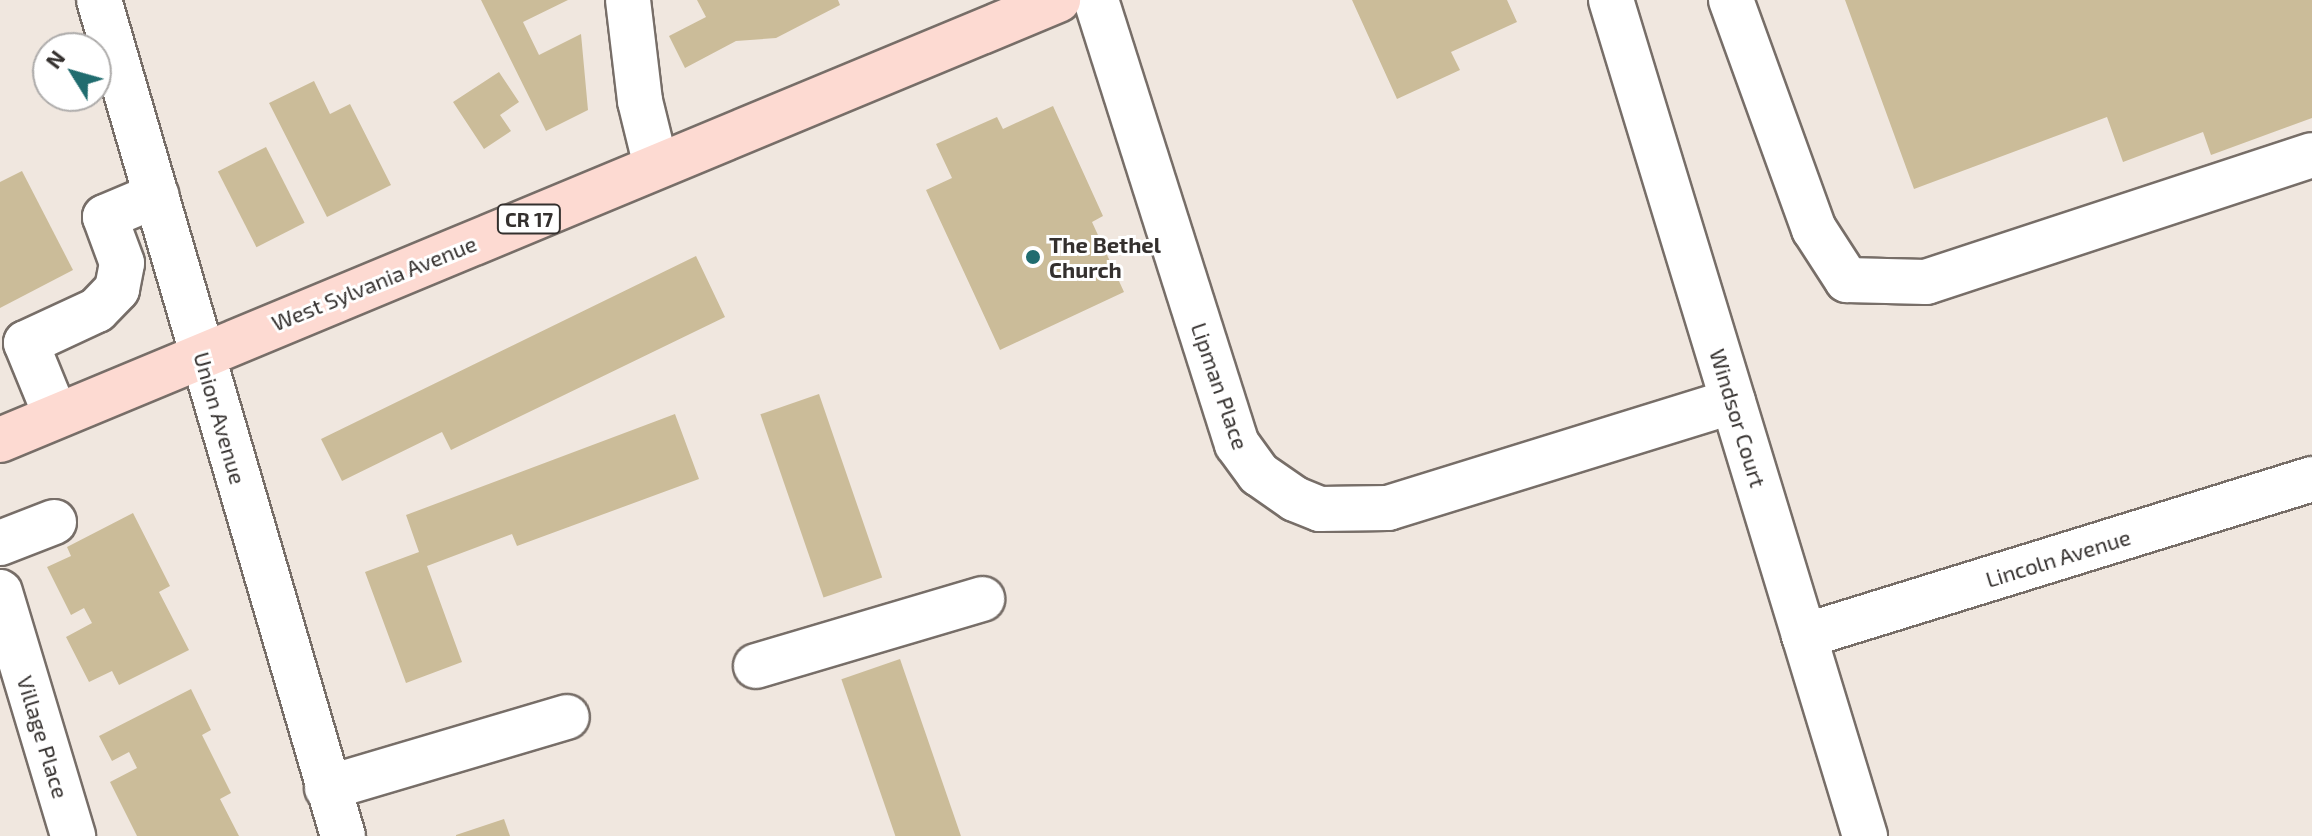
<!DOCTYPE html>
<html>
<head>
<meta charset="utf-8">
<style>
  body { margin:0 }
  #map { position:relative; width:2312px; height:836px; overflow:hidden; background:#f0e7df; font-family:"Exo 2",sans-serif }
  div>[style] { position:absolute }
  .building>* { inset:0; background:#cbbc99; transform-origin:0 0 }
  .roads { filter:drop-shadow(2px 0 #776e68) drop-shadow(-2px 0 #776e68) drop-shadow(0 2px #776e68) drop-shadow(0 -2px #776e68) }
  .minor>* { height:44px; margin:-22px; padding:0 22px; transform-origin:22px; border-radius:22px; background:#fff }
  .major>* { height:44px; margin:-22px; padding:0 22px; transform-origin:22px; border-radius:22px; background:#fddad2 }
  .dots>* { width:22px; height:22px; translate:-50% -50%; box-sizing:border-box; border:4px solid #fff; border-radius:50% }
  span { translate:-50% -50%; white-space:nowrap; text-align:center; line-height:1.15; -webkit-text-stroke:6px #fff; paint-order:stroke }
  .shield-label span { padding:2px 6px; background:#fff; border:2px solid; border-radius:6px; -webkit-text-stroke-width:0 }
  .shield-label { font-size:20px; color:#34302e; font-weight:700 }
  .poi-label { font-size:22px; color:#34302e; font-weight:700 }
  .left { translate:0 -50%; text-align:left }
  .street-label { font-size:22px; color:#34302e }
  .north { position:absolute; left:32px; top:32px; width:80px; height:80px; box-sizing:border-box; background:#fff; border:2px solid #aeacab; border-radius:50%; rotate:307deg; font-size:22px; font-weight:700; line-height:32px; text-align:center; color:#34302e }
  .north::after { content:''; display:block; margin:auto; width:28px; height:36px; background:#206c6f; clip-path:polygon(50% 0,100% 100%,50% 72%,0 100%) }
</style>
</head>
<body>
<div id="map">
  <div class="building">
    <i style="clip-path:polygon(481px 0,568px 0,523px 22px,539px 55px,581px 34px,588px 110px,546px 131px)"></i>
    <i style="clip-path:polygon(697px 0,838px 0,840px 5px,776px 38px,736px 41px,685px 68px,669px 36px,706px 17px)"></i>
    <i style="clip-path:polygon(1352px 0,1507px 0,1517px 22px,1451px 52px,1460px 70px,1397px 99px)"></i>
    <i style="clip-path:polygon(1845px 0,2312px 0,2312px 118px,2211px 155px,2203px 132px,2123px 162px,2107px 117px,1914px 189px)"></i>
    <i style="clip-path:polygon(499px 72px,519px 102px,500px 115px,511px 131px,484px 149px,453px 102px)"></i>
    <i style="clip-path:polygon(314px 81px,330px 114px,350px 104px,391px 185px,327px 217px,269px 103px)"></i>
    <i style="clip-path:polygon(1053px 106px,1103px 216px,1092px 222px,1124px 292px,1000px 350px,926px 190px,952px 178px,936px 144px,997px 117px,1003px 129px)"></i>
    <i style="left:266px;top:147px;width:85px;height:54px;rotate:63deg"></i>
    <i style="clip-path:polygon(22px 171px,73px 270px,0 308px,0 182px)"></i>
    <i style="clip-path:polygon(696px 256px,725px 317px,451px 450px,442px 432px,342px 481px,321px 439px)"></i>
    <i style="left:819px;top:394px;width:194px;height:62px;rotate:71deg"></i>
    <i style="clip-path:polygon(675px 414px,699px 479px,517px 546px,512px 534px,427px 566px,462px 662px,406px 683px,365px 572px,419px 552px,406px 515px)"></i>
    <i style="clip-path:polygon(133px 513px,170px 586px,159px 592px,189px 650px,119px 685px,112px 671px,89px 682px,66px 637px,92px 623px,84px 608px,71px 615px,47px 567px,71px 556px,67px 547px)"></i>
    <i style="left:900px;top:659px;width:187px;height:62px;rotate:71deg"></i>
    <i style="clip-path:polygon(191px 689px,211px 730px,202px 735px,231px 793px,220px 799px,239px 836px,137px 836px,110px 782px,137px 768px,129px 752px,112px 761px,99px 736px)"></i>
    <i style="clip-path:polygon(504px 819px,510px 836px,456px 836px,456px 835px)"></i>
  </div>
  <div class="roads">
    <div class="minor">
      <i style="left:99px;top:0;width:871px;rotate:73.73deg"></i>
      <i style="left:628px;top:0;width:102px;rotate:83.2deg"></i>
      <i style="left:640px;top:101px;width:67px;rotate:76.2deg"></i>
      <i style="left:1096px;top:0;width:466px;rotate:72.4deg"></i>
      <i style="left:1237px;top:444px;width:37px;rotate:54deg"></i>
      <i style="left:1259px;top:474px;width:44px;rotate:34.8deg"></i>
      <i style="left:1295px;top:499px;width:27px;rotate:22deg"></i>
      <i style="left:1320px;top:509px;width:68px;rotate:-0.8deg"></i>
      <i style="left:1388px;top:508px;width:361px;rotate:-17.2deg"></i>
      <i style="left:1611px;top:0;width:874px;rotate:73.1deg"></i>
      <i style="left:1731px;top:0;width:244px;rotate:70.1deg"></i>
      <i style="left:1814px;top:229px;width:61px;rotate:57.1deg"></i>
      <i style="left:1847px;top:280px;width:79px;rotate:1.5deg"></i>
      <i style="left:1926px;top:282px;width:406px;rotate:-18.2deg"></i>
      <i style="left:56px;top:416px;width:79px;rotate:-112.3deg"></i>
      <i style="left:26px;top:343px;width:78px;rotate:-24.9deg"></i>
      <i style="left:97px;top:310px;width:29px;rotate:-46deg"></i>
      <i style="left:117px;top:289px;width:26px;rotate:-79deg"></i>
      <i style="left:122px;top:263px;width:49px;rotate:-110.3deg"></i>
      <i style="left:105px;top:217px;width:56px;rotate:-22.9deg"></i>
      <i style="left:0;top:543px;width:58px;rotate:-21.3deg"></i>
      <i style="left:0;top:592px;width:255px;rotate:73.3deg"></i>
      <i style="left:1804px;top:636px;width:532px;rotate:-17.17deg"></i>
      <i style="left:756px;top:666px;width:236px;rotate:-16.5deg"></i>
      <i style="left:327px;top:788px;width:250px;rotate:-16.5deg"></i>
    </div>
    <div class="major">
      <i style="left:0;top:440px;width:1146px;rotate:-22.58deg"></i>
    </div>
  </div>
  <div class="dots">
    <i style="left:1033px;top:257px;background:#206c6f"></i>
  </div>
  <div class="shield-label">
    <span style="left:529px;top:219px">CR 17</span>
  </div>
  <div class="poi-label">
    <span class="left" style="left:1049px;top:257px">The Bethel<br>Church</span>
  </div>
  <div class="street-label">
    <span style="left:374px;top:283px;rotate:-22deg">West Sylvania Avenue</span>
    <span style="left:1220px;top:386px;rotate:71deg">Lipman Place</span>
    <span style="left:220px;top:418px;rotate:74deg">Union Avenue</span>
    <span style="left:1738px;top:418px;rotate:73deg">Windsor Court</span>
    <span style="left:2058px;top:558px;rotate:-17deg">Lincoln Avenue</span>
    <span style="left:43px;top:737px;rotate:73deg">Village Place</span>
  </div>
  <div class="north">N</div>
</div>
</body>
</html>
